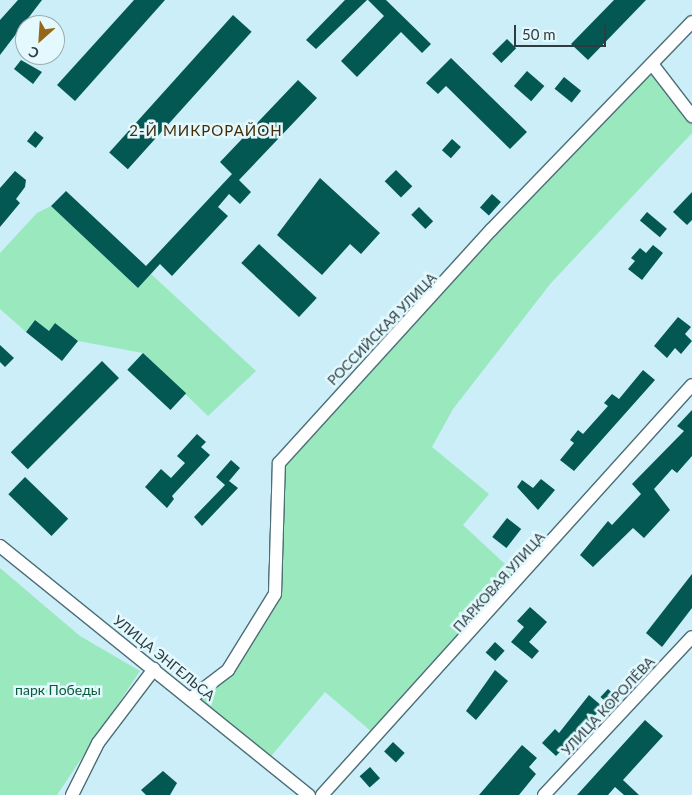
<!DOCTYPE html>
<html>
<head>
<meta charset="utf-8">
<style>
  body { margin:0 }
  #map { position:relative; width:692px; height:795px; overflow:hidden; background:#cbeef8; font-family:Lato,sans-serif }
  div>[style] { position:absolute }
  .green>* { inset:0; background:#9ae8be }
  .building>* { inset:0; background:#045853; transform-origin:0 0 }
  .roads { filter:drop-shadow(1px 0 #4e6e77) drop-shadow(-1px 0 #4e6e77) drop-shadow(0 1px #4e6e77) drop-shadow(0 -1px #4e6e77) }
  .street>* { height:12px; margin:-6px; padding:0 6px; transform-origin:6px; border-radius:6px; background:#fff }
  span { translate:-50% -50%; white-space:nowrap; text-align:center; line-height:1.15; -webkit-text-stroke:5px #e3f9fe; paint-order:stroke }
  .street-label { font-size:14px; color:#2e3c40 }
  .park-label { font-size:14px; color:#0c5a3a }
  .neighbourhood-label { font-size:15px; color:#442d08; letter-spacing:1px }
  .north { position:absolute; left:15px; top:15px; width:50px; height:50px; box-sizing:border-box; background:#e3f9fe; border:1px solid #9badb2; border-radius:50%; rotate:206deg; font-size:14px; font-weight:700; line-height:20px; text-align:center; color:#2e3c40 }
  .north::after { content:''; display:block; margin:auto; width:18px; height:22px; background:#966717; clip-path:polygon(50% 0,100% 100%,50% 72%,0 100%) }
  .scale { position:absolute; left:514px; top:25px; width:92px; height:22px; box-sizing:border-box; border:2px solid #2e3c40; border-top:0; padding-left:6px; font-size:15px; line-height:18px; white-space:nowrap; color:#2e3c40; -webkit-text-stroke:4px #e3f9fe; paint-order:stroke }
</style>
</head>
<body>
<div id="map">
  <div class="green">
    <i style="clip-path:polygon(652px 64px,692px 116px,692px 133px,551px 283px,453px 409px,432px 447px,489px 494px,463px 525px,521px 579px,379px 738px,325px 692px,267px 761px,190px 699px,228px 670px,275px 594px,279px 463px)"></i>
    <i style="clip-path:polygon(51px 206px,138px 288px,151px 274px,256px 371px,208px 416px,143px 353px,78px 341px,55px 323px,49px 331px,35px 320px,26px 332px,0 309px,0 253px,37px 213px)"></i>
    <i style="clip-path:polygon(0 568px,80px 636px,140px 671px,57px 795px,0 795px)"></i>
  </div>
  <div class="building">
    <i style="clip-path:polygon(18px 0,42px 0,0 55px,0 20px)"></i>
    <i style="clip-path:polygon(134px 0,165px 0,75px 101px,57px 85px)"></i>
    <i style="clip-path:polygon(345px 0,367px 0,316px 49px,306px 40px)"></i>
    <i style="clip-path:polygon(368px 0,386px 0,431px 44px,422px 53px,401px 32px,357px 77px,341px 61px,384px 16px)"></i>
    <i style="clip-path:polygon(614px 0,646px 0,588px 60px,571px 44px)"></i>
    <i style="left:233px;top:15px;width:25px;height:185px;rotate:42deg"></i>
    <i style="left:507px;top:39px;width:13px;height:21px;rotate:45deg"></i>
    <i style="clip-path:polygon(451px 58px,527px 132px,510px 149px,446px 86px,438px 94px,426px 83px)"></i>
    <i style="clip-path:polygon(21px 60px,42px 72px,33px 84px,14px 69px)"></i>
    <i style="left:527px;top:71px;width:23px;height:20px;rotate:41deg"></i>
    <i style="left:564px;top:77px;width:22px;height:15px;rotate:39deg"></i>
    <i style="clip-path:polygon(298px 80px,317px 98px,239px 180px,251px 192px,240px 204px,229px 194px,218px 207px,228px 216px,172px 276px,160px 264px,138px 288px,51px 206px,66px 191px,146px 266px,232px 174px,220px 162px)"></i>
    <i style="left:35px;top:131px;width:11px;height:13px;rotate:38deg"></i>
    <i style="left:452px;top:139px;width:12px;height:15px;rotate:42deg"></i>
    <i style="left:396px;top:170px;width:23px;height:16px;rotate:45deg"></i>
    <i style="clip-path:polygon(15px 171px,26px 180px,25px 187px,16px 199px,20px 203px,0 227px,0 188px)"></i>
    <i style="clip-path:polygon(320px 178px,380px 233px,361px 254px,350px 244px,322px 275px,277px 235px)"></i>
    <i style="clip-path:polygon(692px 192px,692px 220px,687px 225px,673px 212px)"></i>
    <i style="left:492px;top:194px;width:12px;height:18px;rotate:42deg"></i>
    <i style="left:419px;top:207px;width:20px;height:11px;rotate:45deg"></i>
    <i style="left:647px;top:212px;width:26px;height:11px;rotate:40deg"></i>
    <i style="left:259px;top:244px;width:79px;height:26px;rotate:43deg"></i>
    <i style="clip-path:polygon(653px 245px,663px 253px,642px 280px,628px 269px,635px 261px,631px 258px,640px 248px,646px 253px)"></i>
    <i style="clip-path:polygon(678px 317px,691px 327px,685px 334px,692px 341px,681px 354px,675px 348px,667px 358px,654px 346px)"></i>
    <i style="clip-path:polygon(35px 320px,49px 331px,55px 323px,78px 341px,62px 361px,26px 332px)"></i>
    <i style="clip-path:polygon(0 345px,14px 358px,5px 367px,0 362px)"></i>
    <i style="left:143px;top:353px;width:59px;height:23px;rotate:43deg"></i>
    <i style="left:102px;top:361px;width:24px;height:129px;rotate:45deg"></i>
    <i style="clip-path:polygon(643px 370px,655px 380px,574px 471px,560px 460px,574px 443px,570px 440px,578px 430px,583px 434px,608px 406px,604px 403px,612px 394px,619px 399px)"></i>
    <i style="clip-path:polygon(692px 410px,692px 456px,677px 473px,672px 469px,654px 489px,670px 510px,644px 538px,633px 528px,593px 567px,580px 555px,608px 521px,612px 525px,641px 494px,632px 484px,684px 431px,677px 426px)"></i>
    <i style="clip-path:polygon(197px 434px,206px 442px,201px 447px,210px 455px,172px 496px,174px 499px,167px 508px,145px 487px,161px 469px,171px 478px,185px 463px,177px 456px)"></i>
    <i style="clip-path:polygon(231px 460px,240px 468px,229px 481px,238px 488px,202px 526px,194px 517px,225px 485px,216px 477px)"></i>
    <i style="left:25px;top:477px;width:60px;height:24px;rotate:44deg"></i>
    <i style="clip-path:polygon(541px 479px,555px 490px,538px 510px,517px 487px,522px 480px,533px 488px)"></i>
    <i style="left:507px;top:518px;width:18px;height:24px;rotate:38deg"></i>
    <i style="clip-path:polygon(692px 574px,692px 608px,662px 647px,646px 633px)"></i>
    <i style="clip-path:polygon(530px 607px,547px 622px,529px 642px,539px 651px,532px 659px,511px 642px,524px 627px,517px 621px)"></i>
    <i style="left:495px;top:642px;width:13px;height:14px;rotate:42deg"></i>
    <i style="clip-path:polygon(495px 670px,508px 681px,476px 720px,466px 711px)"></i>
    <i style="left:608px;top:689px;width:18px;height:11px;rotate:43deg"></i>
    <i style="clip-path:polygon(589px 695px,603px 707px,556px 756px,542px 743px,555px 729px,559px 733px)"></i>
    <i style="clip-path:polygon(645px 720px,663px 736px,623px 780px,639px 795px,624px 795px,615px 787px,608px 795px,577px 795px)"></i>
    <i style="left:393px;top:742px;width:16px;height:13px;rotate:43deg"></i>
    <i style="clip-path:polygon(522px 745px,537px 758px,529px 767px,536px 774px,519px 795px,479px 795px)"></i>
    <i style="left:370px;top:767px;width:15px;height:14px;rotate:48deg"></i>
    <i style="clip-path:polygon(163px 771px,177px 783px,170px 795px,146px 795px,141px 790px)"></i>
  </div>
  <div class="roads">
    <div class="street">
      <i style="left:652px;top:64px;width:66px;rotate:52.4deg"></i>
      <i style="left:0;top:546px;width:397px;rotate:38.9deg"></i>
      <i style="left:190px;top:699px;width:48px;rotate:-37.3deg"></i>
      <i style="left:228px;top:670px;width:89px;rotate:-58.3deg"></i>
      <i style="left:275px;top:594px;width:131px;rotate:-88.3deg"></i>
      <i style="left:279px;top:463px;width:315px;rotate:-47.7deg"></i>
      <i style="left:491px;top:230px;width:289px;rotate:-46deg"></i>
      <i style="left:72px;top:795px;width:58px;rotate:-63.4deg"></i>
      <i style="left:98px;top:743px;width:93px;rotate:-52.9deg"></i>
      <i style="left:322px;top:795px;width:552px;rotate:-47.94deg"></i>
      <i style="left:544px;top:795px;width:216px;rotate:-46.9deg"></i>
    </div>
  </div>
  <div class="street-label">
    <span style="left:382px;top:329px;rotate:-46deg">РОССИЙСКАЯ УЛИЦА</span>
    <span style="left:499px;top:582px;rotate:-48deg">ПАРКОВАЯ УЛИЦА</span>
    <span style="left:164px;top:658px;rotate:39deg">УЛИЦА ЭНГЕЛЬСА</span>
    <span style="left:608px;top:706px;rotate:-47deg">УЛИЦА КОРОЛЁВА</span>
  </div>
  <div class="park-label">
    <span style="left:58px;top:690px">парк Победы</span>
  </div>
  <div class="neighbourhood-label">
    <span style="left:206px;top:131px">2-Й МИКРОРАЙОН</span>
  </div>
  <div class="north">С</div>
  <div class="scale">50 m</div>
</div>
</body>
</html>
